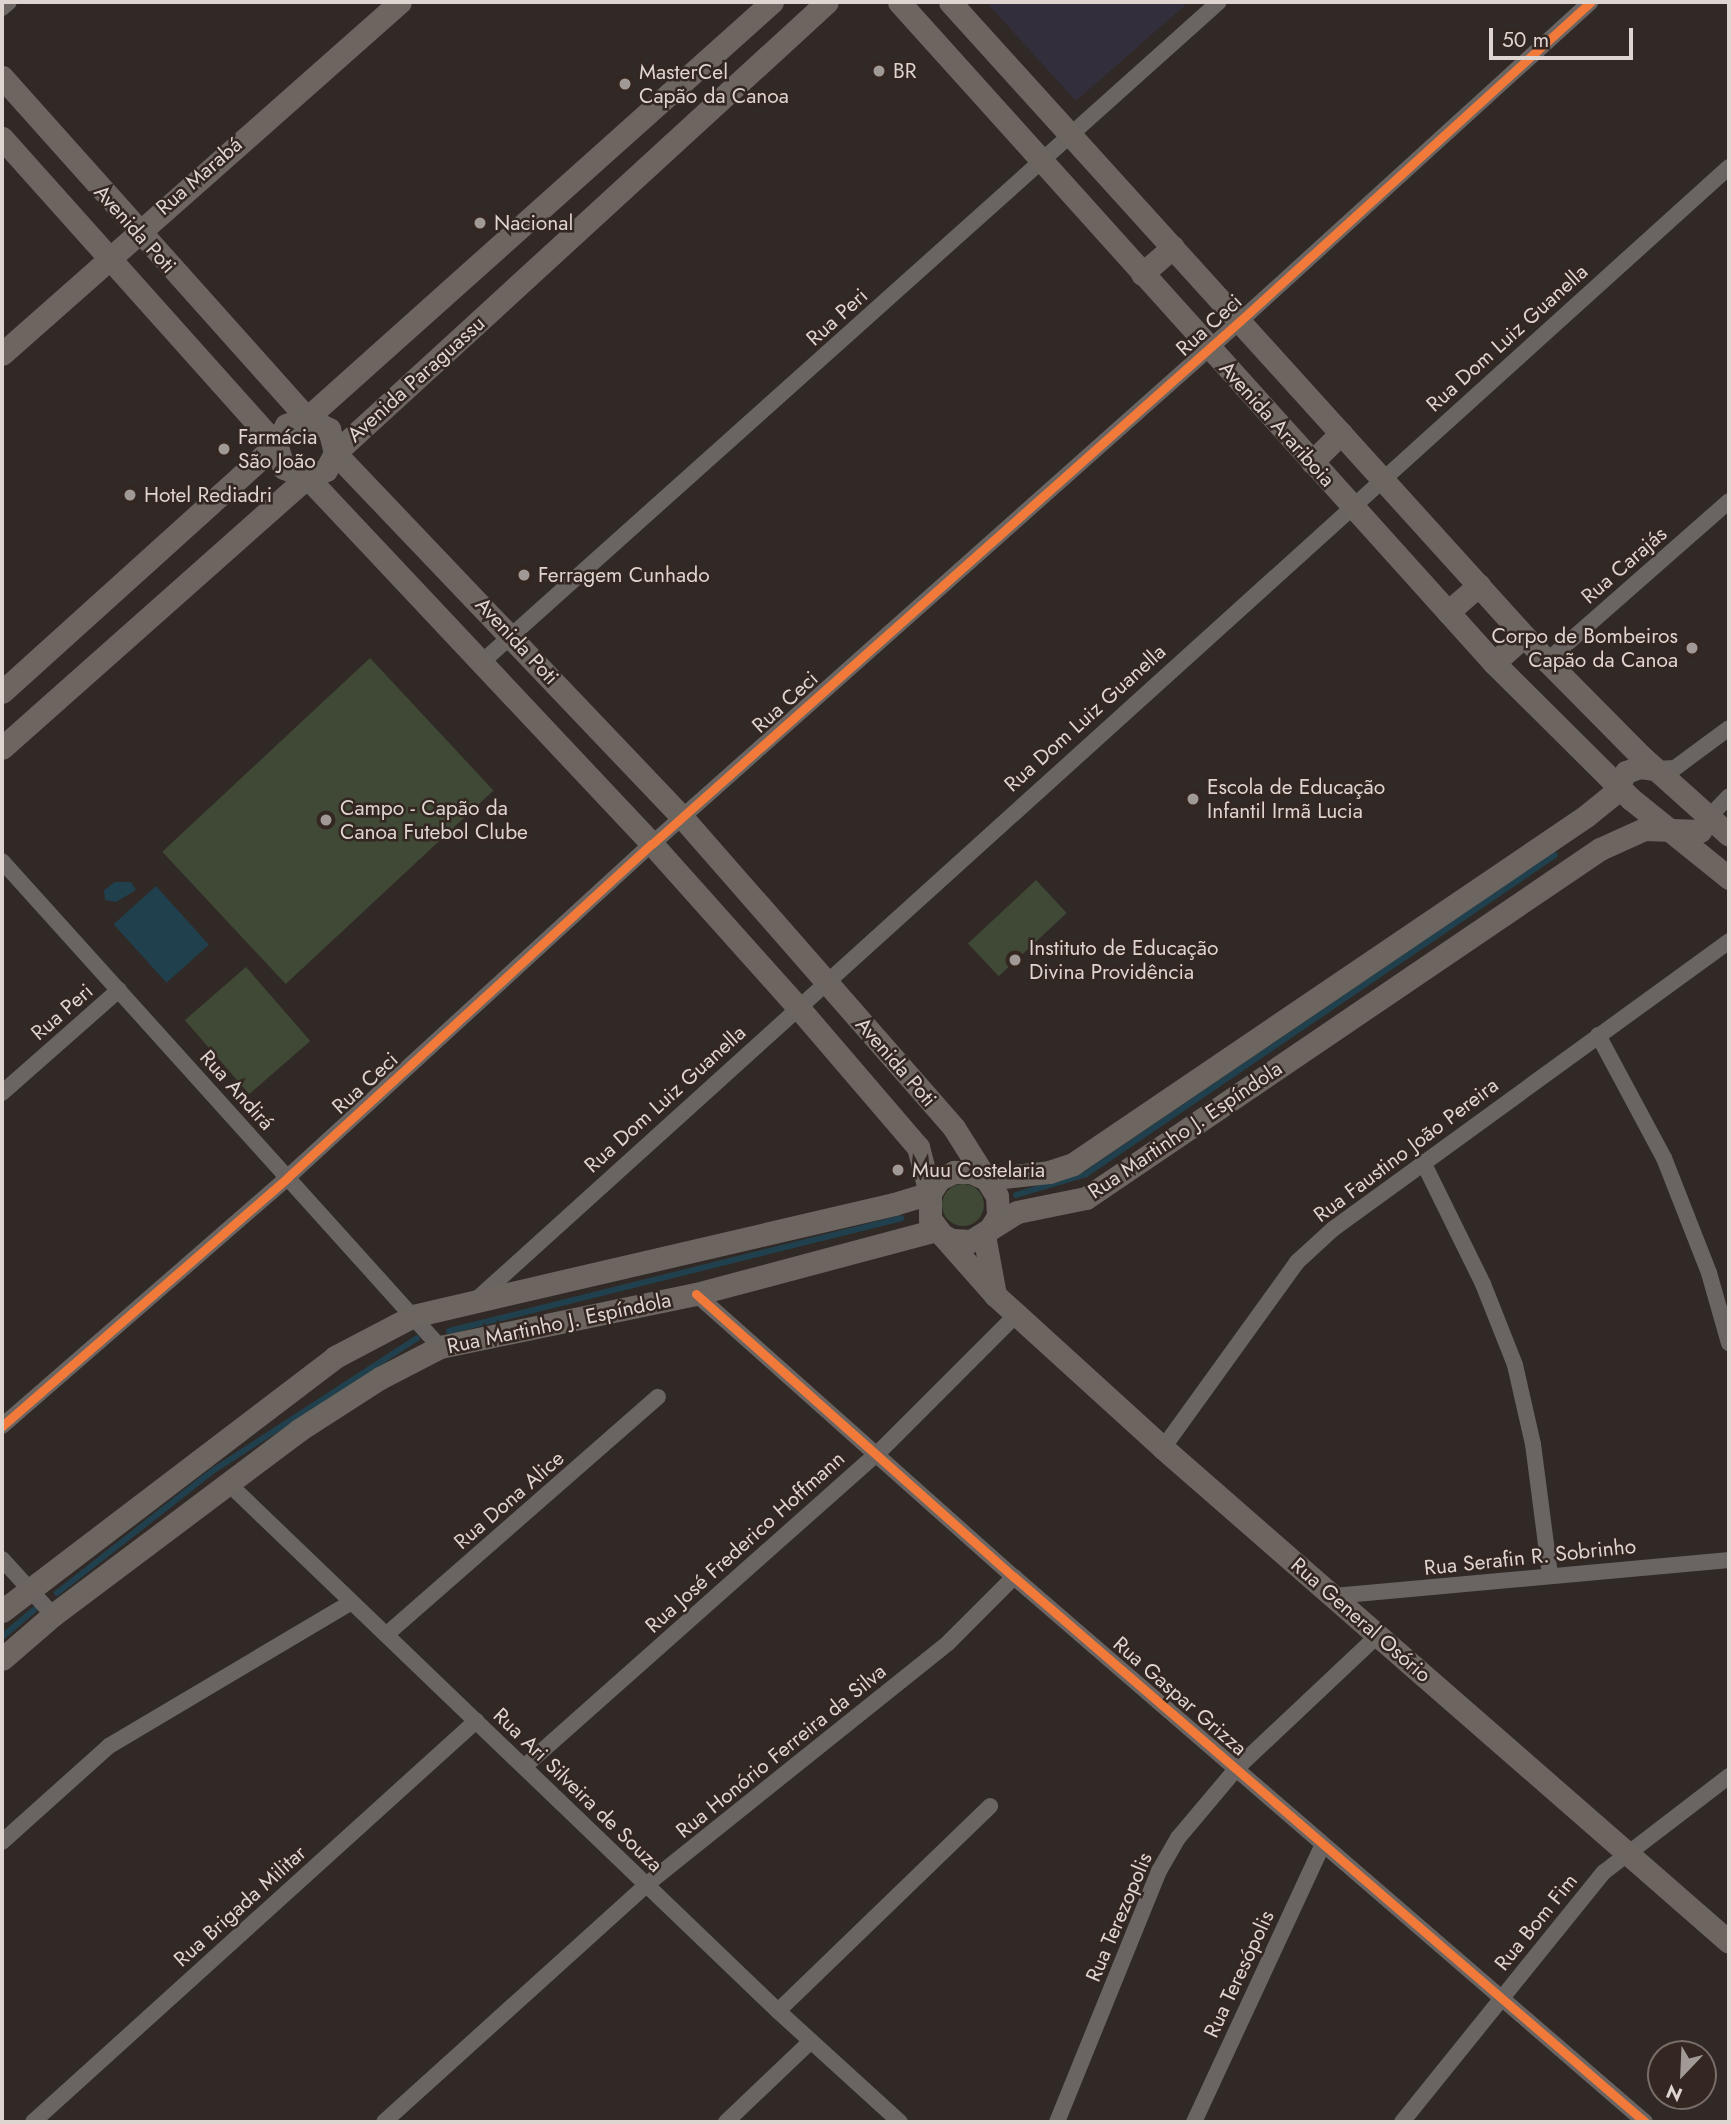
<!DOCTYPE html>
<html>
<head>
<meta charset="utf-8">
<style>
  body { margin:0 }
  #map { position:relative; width:1731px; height:2124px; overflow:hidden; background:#302926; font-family:Jost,sans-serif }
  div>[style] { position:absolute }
  .industrial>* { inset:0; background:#322e3c }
  .green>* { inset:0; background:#404936; transform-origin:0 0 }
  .round { border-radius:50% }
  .water>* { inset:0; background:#21404d; transform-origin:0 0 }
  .stream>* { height:6px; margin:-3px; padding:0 3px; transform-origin:3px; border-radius:3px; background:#21404d }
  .street>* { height:16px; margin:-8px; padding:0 8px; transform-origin:8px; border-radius:8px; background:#6a6462 }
  .secondary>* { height:23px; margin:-11.5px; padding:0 11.5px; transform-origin:11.5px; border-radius:11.5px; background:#6c6560 }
  .cycleway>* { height:9px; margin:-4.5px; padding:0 4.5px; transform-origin:4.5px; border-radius:4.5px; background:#f17a3a }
  .dots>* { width:19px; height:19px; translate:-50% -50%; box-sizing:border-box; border:4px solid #342722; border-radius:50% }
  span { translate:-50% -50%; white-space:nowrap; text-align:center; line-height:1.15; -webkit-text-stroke:5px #342722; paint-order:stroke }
  .poi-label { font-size:21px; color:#ded5d1 }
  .left { translate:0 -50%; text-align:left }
  .right { translate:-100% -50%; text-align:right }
  .street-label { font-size:21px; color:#ded5d1 }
  .frame { position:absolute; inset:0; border:4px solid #ded5d1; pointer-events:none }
  .north { position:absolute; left:1647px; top:2040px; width:70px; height:70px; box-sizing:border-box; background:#342722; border:2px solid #786d68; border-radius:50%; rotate:203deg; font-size:19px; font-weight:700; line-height:28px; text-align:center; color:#ded5d1 }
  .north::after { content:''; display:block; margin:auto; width:24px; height:32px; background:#a19995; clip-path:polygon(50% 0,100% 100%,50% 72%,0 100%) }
  .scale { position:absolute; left:1489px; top:28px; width:144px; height:32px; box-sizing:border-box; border:4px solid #ded5d1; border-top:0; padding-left:9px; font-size:21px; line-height:24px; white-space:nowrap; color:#ded5d1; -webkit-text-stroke:5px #342722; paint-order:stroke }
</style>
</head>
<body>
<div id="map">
  <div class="industrial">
    <i style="clip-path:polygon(986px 2px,1189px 2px,1076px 101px)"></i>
  </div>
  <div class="green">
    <i style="left:370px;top:658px;width:181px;height:284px;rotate:47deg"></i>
    <i style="left:1036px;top:880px;width:45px;height:93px;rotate:47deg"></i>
    <i style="left:246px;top:967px;width:98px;height:81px;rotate:49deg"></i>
    <i class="round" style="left:942px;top:1184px;width:42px;height:42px"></i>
  </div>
  <div class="water">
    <i style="clip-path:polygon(115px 882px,131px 882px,136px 890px,116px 902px,105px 900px,104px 890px)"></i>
    <i style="left:156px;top:886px;width:79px;height:57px;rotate:48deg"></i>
  </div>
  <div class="stream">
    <i style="left:1016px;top:1195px;width:73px;rotate:-16.7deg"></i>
    <i style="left:1086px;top:1174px;width:567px;rotate:-34.22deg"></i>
    <i style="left:449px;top:1331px;width:466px;rotate:-14deg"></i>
    <i style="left:57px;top:1593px;width:199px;rotate:-38.1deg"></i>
    <i style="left:214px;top:1470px;width:242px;rotate:-33deg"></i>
    <i style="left:2px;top:1637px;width:42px;rotate:-40.2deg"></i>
  </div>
  <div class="street">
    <i style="left:2px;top:8px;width:9px;rotate:-41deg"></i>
    <i style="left:1547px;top:661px;width:242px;rotate:-41.3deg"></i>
    <i style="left:482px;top:662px;width:989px;rotate:-41.85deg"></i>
    <i style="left:1655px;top:769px;width:20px;rotate:-3deg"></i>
    <i style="left:1675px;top:768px;width:67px;rotate:-36.5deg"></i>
    <i style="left:1709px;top:817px;width:29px;rotate:-46deg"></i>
    <i style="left:2px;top:861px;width:654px;rotate:47.97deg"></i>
    <i style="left:1598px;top:1035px;width:140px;rotate:61.8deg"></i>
    <i style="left:1664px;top:1158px;width:123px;rotate:68.6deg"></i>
    <i style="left:1709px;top:1273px;width:73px;rotate:74.1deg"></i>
    <i style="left:2px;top:1093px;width:156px;rotate:-41.4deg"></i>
    <i style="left:1423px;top:1162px;width:136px;rotate:63.8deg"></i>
    <i style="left:1483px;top:1284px;width:87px;rotate:68.4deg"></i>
    <i style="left:1515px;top:1365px;width:81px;rotate:77.2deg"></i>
    <i style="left:1533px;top:1444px;width:132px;rotate:82.6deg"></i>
    <i style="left:696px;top:1294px;width:426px;rotate:41.7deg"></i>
    <i style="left:1014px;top:1577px;width:834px;rotate:40.82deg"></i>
    <i style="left:477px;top:1299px;width:1688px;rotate:-42.12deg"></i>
    <i style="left:2px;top:1426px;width:379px;rotate:-41deg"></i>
    <i style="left:288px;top:1177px;width:493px;rotate:-42.5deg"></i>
    <i style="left:652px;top:844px;width:787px;rotate:-41.65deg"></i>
    <i style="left:1240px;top:321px;width:474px;rotate:-42.3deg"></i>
    <i style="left:1163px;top:1448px;width:229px;rotate:-54.2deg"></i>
    <i style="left:1297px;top:1262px;width:49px;rotate:-42.5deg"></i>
    <i style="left:1333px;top:1229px;width:490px;rotate:-36deg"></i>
    <i style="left:230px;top:1485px;width:760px;rotate:43.83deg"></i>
    <i style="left:778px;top:2011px;width:165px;rotate:42.3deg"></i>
    <i style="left:2px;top:1559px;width:76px;rotate:47.7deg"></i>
    <i style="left:1334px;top:1596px;width:397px;rotate:-5.2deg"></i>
    <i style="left:387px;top:1634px;width:360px;rotate:-41.2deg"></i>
    <i style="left:525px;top:1766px;width:473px;rotate:-41.6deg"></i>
    <i style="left:879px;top:1452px;width:195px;rotate:-45deg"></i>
    <i style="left:2px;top:1842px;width:144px;rotate:-41.9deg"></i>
    <i style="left:109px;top:1746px;width:282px;rotate:-30.7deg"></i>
    <i style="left:778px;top:2011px;width:295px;rotate:-44deg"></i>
    <i style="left:33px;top:2122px;width:598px;rotate:-42.15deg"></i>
    <i style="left:384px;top:2122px;width:353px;rotate:-42.1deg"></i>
    <i style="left:646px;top:1885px;width:388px;rotate:-38.7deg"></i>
    <i style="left:949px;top:1642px;width:92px;rotate:-45deg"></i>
    <i style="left:726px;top:2122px;width:117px;rotate:-43.6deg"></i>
    <i style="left:1057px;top:2122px;width:271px;rotate:-67.9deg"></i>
    <i style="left:1159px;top:1871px;width:38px;rotate:-60deg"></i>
    <i style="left:1178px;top:1838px;width:92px;rotate:-49.9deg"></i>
    <i style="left:1237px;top:1768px;width:194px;rotate:-43.3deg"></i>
    <i style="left:1194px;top:2122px;width:306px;rotate:-65.1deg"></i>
    <i style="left:1402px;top:2122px;width:321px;rotate:-51.1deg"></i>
    <i style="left:1604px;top:1872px;width:158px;rotate:-37.5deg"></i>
  </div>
  <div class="secondary">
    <i style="left:899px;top:2px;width:889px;rotate:48.01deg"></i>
    <i style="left:1494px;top:663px;width:193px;rotate:44.8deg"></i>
    <i style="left:1631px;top:799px;width:126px;rotate:38.9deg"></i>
    <i style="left:950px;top:2px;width:889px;rotate:47.83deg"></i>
    <i style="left:1547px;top:661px;width:134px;rotate:45.3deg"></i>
    <i style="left:1641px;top:756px;width:118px;rotate:41.9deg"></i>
    <i style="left:2px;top:77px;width:457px;rotate:48.2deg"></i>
    <i style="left:307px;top:418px;width:25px;rotate:27deg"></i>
    <i style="left:329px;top:429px;width:25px;rotate:76deg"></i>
    <i style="left:335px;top:453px;width:503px;rotate:46.37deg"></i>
    <i style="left:682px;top:817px;width:413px;rotate:48.8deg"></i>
    <i style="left:954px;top:1128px;width:80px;rotate:57.7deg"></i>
    <i style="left:997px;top:1196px;width:20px;rotate:87deg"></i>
    <i style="left:998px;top:1216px;width:15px;rotate:122deg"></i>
    <i style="left:2px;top:138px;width:411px;rotate:48.2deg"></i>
    <i style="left:276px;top:444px;width:25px;rotate:72deg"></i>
    <i style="left:284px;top:468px;width:25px;rotate:21deg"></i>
    <i style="left:307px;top:477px;width:504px;rotate:46.77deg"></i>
    <i style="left:652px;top:844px;width:217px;rotate:48.2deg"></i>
    <i style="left:797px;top:1006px;width:186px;rotate:49.4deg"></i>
    <i style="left:918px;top:1147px;width:48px;rotate:75.4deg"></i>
    <i style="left:930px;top:1193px;width:26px;rotate:90deg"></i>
    <i style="left:930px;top:1219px;width:20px;rotate:53deg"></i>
    <i style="left:942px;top:1235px;width:11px;rotate:27deg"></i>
    <i style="left:952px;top:1240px;width:19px;rotate:3deg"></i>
    <i style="left:971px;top:1241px;width:54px;rotate:-32.2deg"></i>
    <i style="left:1017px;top:1212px;width:70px;rotate:-11.5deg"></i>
    <i style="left:1086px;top:1198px;width:621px;rotate:-34.18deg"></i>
    <i style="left:1600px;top:849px;width:48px;rotate:-24.4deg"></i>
    <i style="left:1644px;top:829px;width:56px;rotate:2deg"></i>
    <i style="left:1700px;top:831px;width:17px;rotate:-57deg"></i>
    <i style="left:1142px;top:274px;width:41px;rotate:-41.1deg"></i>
    <i style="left:2px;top:354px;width:531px;rotate:-41.49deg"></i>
    <i style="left:1312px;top:462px;width:41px;rotate:-45deg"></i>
    <i style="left:1448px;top:612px;width:41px;rotate:-41.1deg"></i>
    <i style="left:1494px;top:663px;width:40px;rotate:-42deg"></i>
    <i style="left:2px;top:692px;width:370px;rotate:-42.1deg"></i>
    <i style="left:276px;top:444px;width:21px;rotate:-62deg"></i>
    <i style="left:286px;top:425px;width:22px;rotate:-18deg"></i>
    <i style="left:307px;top:418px;width:624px;rotate:-41.82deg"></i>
    <i style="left:2px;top:748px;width:408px;rotate:-41.6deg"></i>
    <i style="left:307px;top:477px;width:20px;rotate:-20deg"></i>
    <i style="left:326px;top:470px;width:19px;rotate:-62deg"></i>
    <i style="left:335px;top:453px;width:667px;rotate:-42.51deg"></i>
    <i style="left:942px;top:1235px;width:80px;rotate:48.5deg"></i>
    <i style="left:995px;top:1295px;width:227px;rotate:42.3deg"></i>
    <i style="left:1163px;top:1448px;width:751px;rotate:41.11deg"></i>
    <i style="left:984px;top:1235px;width:61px;rotate:79.6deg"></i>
    <i style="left:2px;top:1611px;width:419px;rotate:-37.3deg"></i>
    <i style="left:335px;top:1357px;width:88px;rotate:-27.7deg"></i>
    <i style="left:413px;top:1316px;width:494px;rotate:-13.1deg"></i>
    <i style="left:894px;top:1204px;width:38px;rotate:-17deg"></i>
    <i style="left:930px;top:1193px;width:17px;rotate:-57deg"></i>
    <i style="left:939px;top:1179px;width:17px;rotate:-25deg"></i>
    <i style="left:954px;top:1172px;width:17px"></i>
    <i style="left:971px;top:1172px;width:17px;rotate:25deg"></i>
    <i style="left:986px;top:1179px;width:63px;rotate:-6.3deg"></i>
    <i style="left:1049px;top:1172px;width:25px;rotate:-18deg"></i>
    <i style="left:1073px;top:1164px;width:620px;rotate:-34.15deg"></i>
    <i style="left:1586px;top:816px;width:33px;rotate:-39deg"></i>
    <i style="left:1612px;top:795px;width:27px;rotate:-59deg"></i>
    <i style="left:1626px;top:772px;width:15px;rotate:-20deg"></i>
    <i style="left:1640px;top:767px;width:15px;rotate:8deg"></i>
    <i style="left:2px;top:1659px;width:67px;rotate:-40.8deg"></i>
    <i style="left:53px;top:1615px;width:308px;rotate:-36.9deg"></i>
    <i style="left:299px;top:1430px;width:96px;rotate:-32.7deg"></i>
    <i style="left:380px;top:1378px;width:68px;rotate:-27.3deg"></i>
    <i style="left:440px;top:1347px;width:261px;rotate:-11.7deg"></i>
    <i style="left:696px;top:1294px;width:249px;rotate:-14.9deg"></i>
  </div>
  <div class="cycleway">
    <i style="left:696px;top:1294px;width:426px;rotate:41.7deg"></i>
    <i style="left:1014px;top:1577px;width:834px;rotate:40.82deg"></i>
    <i style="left:2px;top:1426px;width:379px;rotate:-41deg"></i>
    <i style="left:288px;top:1177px;width:493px;rotate:-42.5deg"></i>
    <i style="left:652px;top:844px;width:787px;rotate:-41.65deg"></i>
    <i style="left:1240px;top:321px;width:474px;rotate:-42.3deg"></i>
  </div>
  <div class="dots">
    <i style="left:879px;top:71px;background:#a19995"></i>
    <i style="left:625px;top:84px;background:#a19995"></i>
    <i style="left:480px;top:223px;background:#a19995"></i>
    <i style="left:224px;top:449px;background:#a19995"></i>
    <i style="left:130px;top:495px;background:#a19995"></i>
    <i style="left:524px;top:575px;background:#a19995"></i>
    <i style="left:1692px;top:648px;background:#a19995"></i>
    <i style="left:1193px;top:799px;background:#a19995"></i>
    <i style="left:326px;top:820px;background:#a19995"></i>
    <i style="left:1015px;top:960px;background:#a19995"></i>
    <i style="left:898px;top:1170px;background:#a19995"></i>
  </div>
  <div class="poi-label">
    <span class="left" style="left:893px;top:71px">BR</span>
    <span class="left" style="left:639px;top:84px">MasterCel<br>Capão da Canoa</span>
    <span class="left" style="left:494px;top:223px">Nacional</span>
    <span class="left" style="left:238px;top:449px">Farmácia<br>São João</span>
    <span class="left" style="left:144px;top:495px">Hotel Rediadri</span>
    <span class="left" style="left:538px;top:575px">Ferragem Cunhado</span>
    <span class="right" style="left:1678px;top:648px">Corpo de Bombeiros<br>Capão da Canoa</span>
    <span class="left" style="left:1207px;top:799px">Escola de Educação<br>Infantil Irmã Lucia</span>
    <span class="left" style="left:340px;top:820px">Campo - Capão da<br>Canoa Futebol Clube</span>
    <span class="left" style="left:1029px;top:960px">Instituto de Educação<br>Divina Providência</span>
    <span class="left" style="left:912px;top:1170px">Muu Costelaria</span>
  </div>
  <div class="street-label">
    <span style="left:199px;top:176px;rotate:-41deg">Rua Marabá</span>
    <span style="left:135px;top:229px;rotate:48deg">Avenida Poti</span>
    <span style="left:837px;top:317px;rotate:-42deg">Rua Peri</span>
    <span style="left:1209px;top:325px;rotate:-42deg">Rua Ceci</span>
    <span style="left:1507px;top:338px;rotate:-42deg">Rua Dom Luiz Guanella</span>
    <span style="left:416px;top:379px;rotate:-42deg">Avenida Paraguassu</span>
    <span style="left:1277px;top:424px;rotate:48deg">Avenida Arariboia</span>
    <span style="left:1624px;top:565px;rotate:-41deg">Rua Carajás</span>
    <span style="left:517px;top:641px;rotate:47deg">Avenida Poti</span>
    <span style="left:785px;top:702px;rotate:-42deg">Rua Ceci</span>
    <span style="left:1085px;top:718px;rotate:-42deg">Rua Dom Luiz Guanella</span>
    <span style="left:62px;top:1012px;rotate:-41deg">Rua Peri</span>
    <span style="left:896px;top:1062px;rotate:49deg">Avenida Poti</span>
    <span style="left:365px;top:1083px;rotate:-42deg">Rua Ceci</span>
    <span style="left:237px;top:1090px;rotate:48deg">Rua Andirá</span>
    <span style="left:665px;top:1099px;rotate:-42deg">Rua Dom Luiz Guanella</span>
    <span style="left:1185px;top:1130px;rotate:-34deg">Rua Martinho J. Espíndola</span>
    <span style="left:1406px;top:1150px;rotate:-37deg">Rua Faustino João Pereira</span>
    <span style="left:559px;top:1323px;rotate:-12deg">Rua Martinho J. Espíndola</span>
    <span style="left:509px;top:1500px;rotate:-41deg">Rua Dona Alice</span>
    <span style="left:745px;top:1542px;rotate:-42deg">Rua José Frederico Hoffmann</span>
    <span style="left:1530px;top:1557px;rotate:-6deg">Rua Serafin R. Sobrinho</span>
    <span style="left:1361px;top:1620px;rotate:41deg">Rua General Osório</span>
    <span style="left:1180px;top:1696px;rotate:41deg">Rua Gaspar Grizza</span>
    <span style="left:781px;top:1751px;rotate:-39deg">Rua Honório Ferreira da Silva</span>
    <span style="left:578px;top:1790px;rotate:44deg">Rua Ari Silveira de Souza</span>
    <span style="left:240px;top:1906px;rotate:-42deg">Rua Brigada Militar</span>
    <span style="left:1119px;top:1917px;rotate:-67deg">Rua Terezopolis</span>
    <span style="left:1536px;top:1922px;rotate:-51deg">Rua Bom Fim</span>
    <span style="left:1239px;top:1974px;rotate:-65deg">Rua Teresópolis</span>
  </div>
  <div class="frame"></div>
  <div class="north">N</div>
  <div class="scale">50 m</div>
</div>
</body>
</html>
